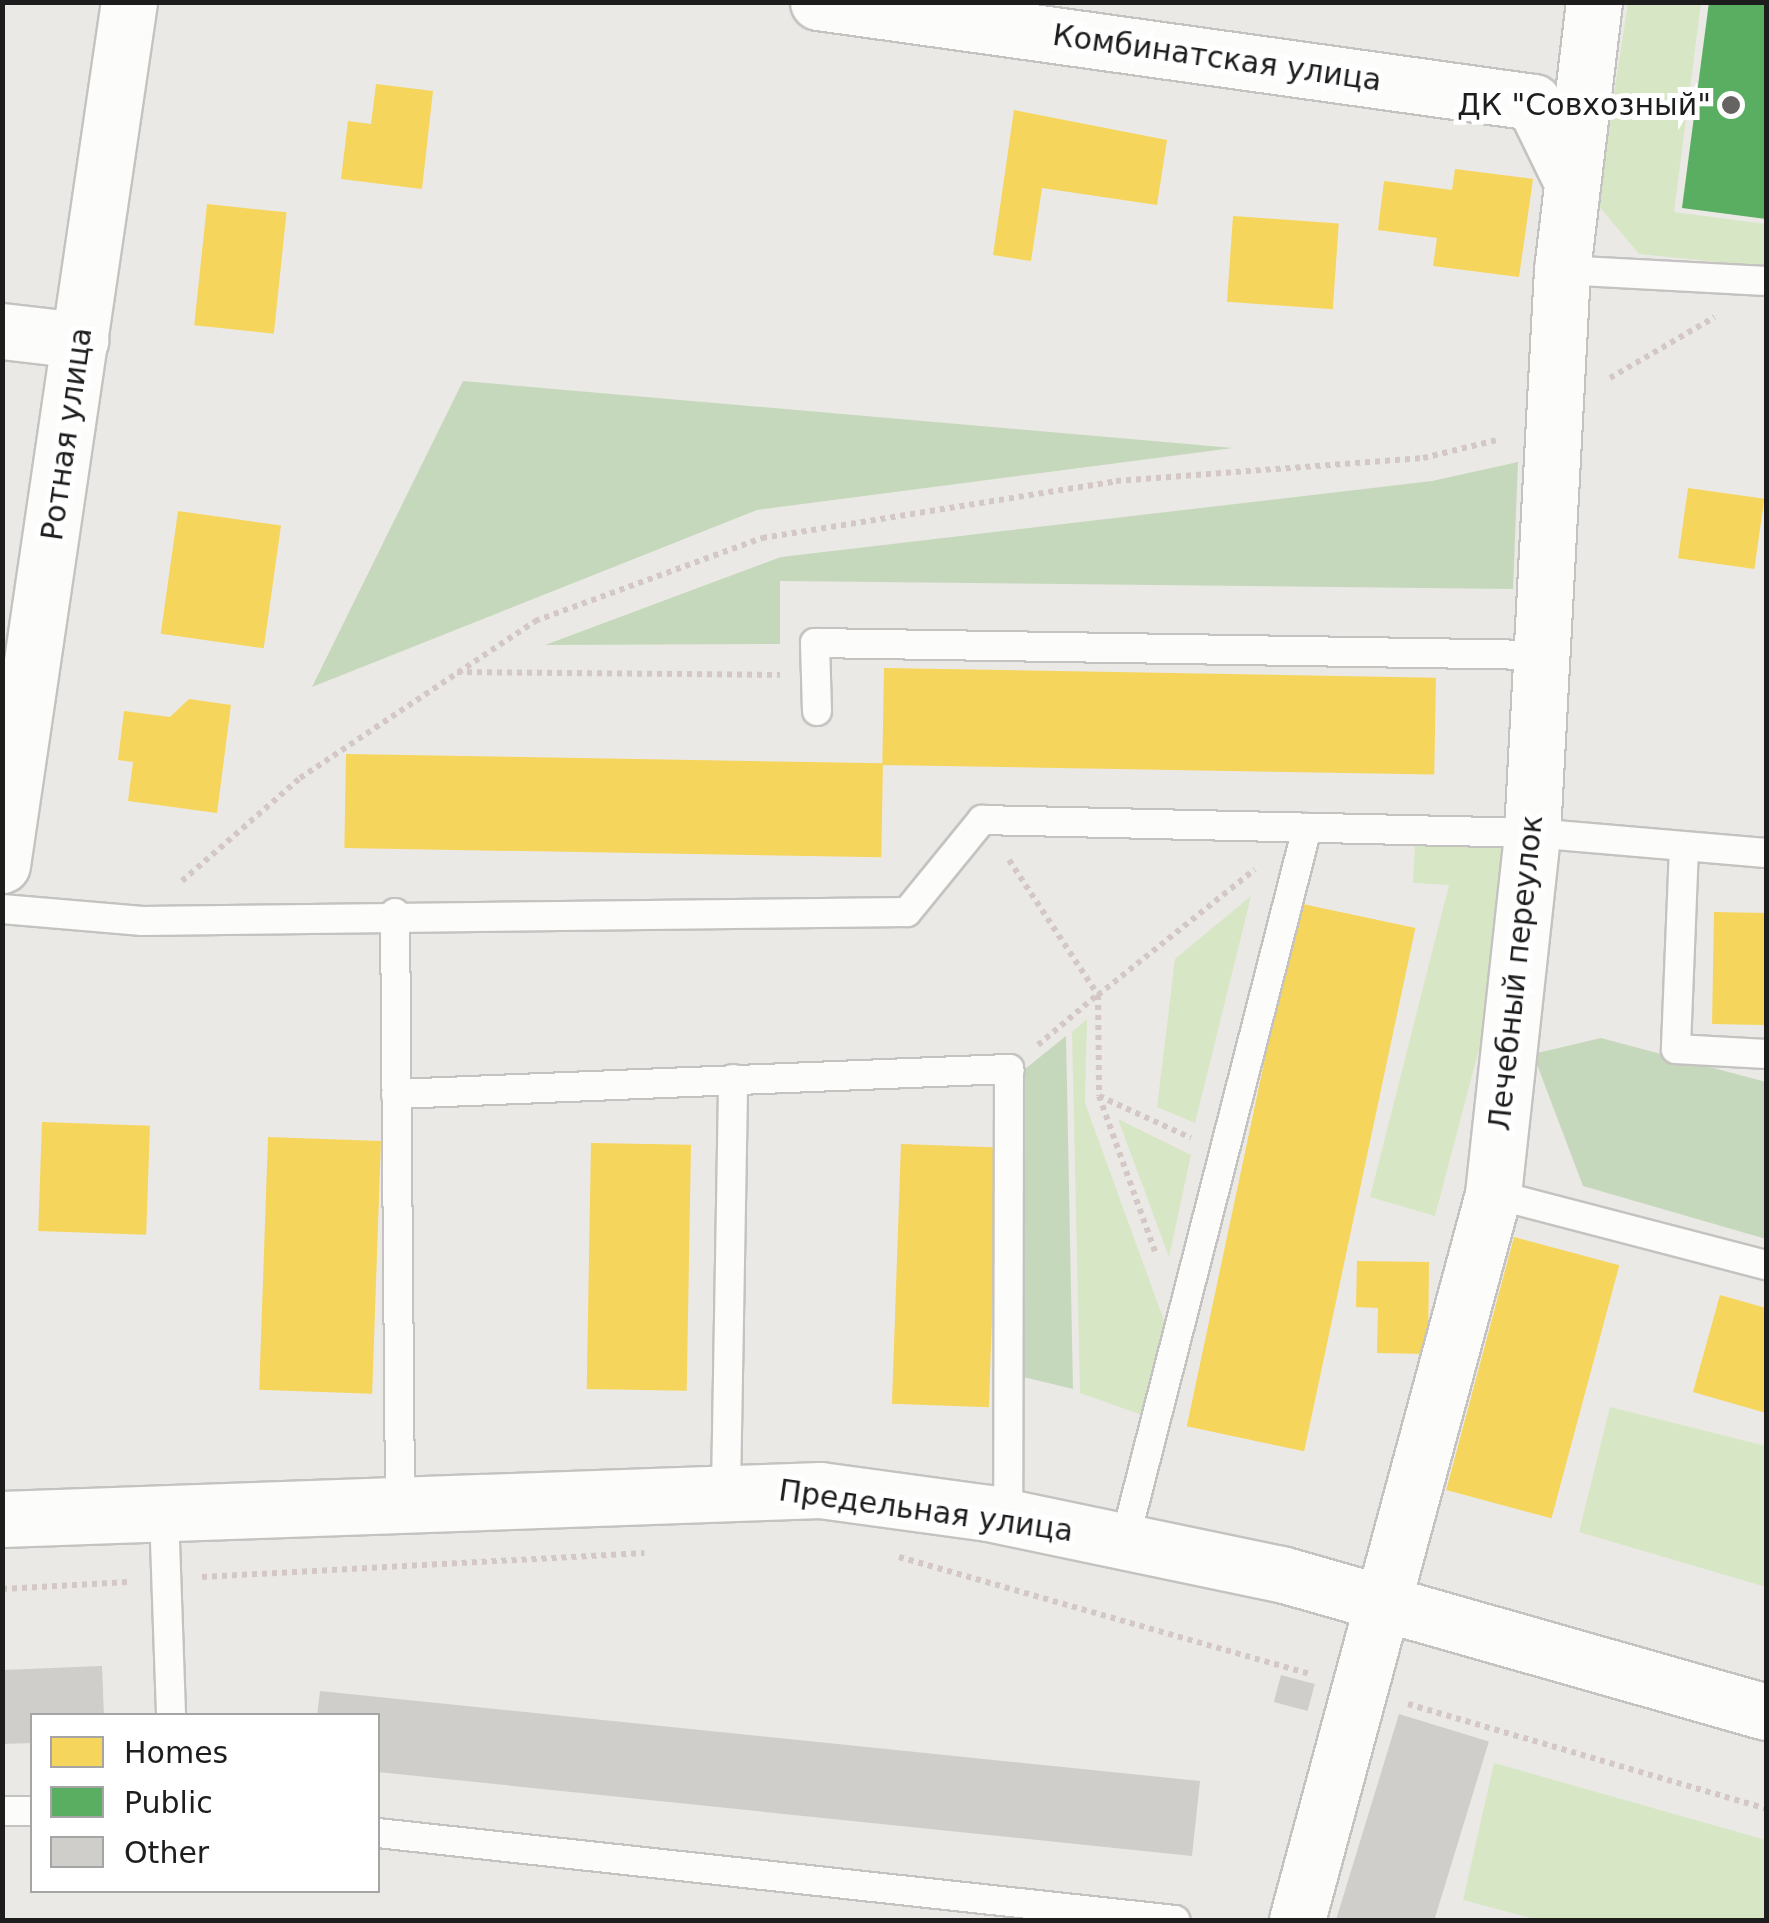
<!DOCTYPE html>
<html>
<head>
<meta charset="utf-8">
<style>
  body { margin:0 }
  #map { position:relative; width:1769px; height:1923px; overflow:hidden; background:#ebe9e5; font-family:"DejaVu Sans",sans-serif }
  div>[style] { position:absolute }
  .grass>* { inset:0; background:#d7e7c5 }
  .forest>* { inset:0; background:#c6d8bc }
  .homes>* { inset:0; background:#f6d55c; transform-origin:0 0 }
  .public>* { inset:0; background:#5aae61 }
  .building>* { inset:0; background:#d0cecb; transform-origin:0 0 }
  .path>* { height:6px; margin-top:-3px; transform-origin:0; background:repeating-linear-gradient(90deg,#d4c8c6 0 5px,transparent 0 10px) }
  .roads { filter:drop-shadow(2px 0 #c4c3c1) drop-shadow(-2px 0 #c4c3c1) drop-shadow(0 2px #c4c3c1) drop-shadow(0 -2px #c4c3c1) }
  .service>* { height:28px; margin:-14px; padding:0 14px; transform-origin:14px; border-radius:14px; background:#fcfcfb }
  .minor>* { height:55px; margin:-27.5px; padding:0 27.5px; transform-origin:27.5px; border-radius:27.5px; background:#fcfcfb }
  .tertiary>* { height:55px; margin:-27.5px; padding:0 27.5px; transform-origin:27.5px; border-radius:27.5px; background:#fcfcfb }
  .dots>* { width:28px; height:28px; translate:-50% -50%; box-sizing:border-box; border:5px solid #fff; border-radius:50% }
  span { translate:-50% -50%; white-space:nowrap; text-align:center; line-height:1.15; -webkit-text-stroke:10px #fff; paint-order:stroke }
  .street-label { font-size:30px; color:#1d1d1d }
  .poi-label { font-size:30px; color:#1d1d1d }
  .right { translate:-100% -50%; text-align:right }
  .frame { position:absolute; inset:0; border:5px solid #1d1d1d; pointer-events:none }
  .legend { position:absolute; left:30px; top:1713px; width:350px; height:180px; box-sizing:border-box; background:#fff; border:2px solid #a5a5a5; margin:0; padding:12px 18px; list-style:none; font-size:30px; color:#1d1d1d }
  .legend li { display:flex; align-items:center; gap:20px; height:50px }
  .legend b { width:50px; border:2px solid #a5a5a5 }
</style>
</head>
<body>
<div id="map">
  <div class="grass">
    <i style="clip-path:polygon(1628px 3px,1701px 3px,1674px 212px,1766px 224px,1766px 267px,1639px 254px,1597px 204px)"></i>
    <i style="clip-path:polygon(1415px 841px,1510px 843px,1497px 981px,1435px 1216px,1370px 1197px,1449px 885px,1413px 883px)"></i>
    <i style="clip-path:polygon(1251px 896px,1241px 937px,1195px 1123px,1157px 1107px,1175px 959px)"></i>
    <i style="clip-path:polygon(1087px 1019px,1085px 1103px,1166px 1326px,1142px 1415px,1080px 1393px,1072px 1032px)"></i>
    <i style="clip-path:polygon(1118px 1119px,1191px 1155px,1169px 1257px)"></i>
    <i style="clip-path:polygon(1610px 1407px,1766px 1446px,1766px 1587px,1579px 1532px)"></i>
    <i style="clip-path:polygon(1494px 1763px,1766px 1840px,1766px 1920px,1538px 1920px,1463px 1900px)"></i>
  </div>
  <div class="forest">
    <i style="clip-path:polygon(463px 381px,1233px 448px,757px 510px,312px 687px)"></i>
    <i style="clip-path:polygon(1518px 462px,1513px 589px,780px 581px,780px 644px,545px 645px,781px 557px,1432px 481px)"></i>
    <i style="clip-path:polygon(1066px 1036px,1073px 1389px,1019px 1376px,1015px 1077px)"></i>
    <i style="clip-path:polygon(1601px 1038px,1766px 1082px,1766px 1239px,1583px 1186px,1533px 1054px)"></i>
  </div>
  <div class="homes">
    <i style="clip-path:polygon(376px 84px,433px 91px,422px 189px,341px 179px,348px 121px,371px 124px)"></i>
    <i style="clip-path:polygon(1014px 110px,1167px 140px,1157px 205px,1042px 188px,1031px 261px,993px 255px)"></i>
    <i style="clip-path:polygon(1455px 169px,1533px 179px,1519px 277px,1433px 266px,1437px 238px,1378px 230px,1384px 181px,1452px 190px)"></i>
    <i style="left:207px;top:204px;width:80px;height:122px;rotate:6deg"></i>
    <i style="left:1233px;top:216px;width:106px;height:86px;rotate:4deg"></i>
    <i style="left:1688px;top:488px;width:77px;height:71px;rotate:8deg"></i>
    <i style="left:178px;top:511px;width:104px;height:124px;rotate:8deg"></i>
    <i style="left:884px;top:668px;width:552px;height:97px;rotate:1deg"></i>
    <i style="clip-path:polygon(189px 699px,231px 705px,217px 813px,128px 801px,133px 762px,118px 760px,124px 711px,170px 717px)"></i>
    <i style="left:346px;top:754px;width:537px;height:94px;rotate:1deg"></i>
    <i style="left:1298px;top:903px;width:120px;height:535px;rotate:12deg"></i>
    <i style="left:1714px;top:912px;width:52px;height:112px;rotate:1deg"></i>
    <i style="left:42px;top:1122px;width:108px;height:109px;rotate:2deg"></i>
    <i style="left:268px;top:1137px;width:113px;height:253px;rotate:2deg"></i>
    <i style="left:591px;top:1143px;width:100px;height:246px;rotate:1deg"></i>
    <i style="left:901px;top:1144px;width:97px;height:260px;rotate:2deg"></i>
    <i style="left:1514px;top:1237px;width:109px;height:262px;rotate:15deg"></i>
    <i style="clip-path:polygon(1357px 1261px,1429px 1262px,1428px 1354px,1377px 1353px,1378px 1308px,1356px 1307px)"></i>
    <i style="clip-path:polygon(1720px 1295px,1766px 1308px,1766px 1413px,1693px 1392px)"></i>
  </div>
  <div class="public">
    <i style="clip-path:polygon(1709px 2px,1766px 2px,1766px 219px,1682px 208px)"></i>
  </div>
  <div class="building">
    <i style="clip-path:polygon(102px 1666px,104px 1716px,32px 1716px,32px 1743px,2px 1744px,2px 1670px)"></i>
    <i style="left:1281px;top:1675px;width:35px;height:28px;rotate:15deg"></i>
    <i style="clip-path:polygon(320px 1691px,1200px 1781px,1192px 1856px,378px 1772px,378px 1716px,317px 1716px)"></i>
    <i style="left:1399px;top:1714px;width:94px;height:215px;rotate:17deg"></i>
  </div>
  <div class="path">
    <i style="left:1610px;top:378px;width:121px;rotate:-30.2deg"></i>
    <i style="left:457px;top:672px;width:323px;rotate:0.5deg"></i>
    <i style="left:1009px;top:860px;width:162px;rotate:56.6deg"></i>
    <i style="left:1098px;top:995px;width:201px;rotate:-38.7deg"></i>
    <i style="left:182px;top:881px;width:157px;rotate:-41.1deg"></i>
    <i style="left:300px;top:778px;width:283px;rotate:-33.7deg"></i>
    <i style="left:535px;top:621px;width:242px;rotate:-20.1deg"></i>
    <i style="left:762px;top:538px;width:359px;rotate:-9.1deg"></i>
    <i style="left:1116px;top:481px;width:308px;rotate:-4.3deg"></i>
    <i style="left:1423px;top:458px;width:80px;rotate:-13.7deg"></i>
    <i style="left:1098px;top:995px;width:101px;rotate:89.4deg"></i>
    <i style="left:1099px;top:1096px;width:101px;rotate:24.5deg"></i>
    <i style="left:1038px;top:1045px;width:77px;rotate:-40.3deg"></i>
    <i style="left:1099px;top:1096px;width:168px;rotate:70.2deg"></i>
    <i style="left:899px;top:1557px;width:427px;rotate:15.9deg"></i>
    <i style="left:202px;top:1577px;width:443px;rotate:-3.1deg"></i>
    <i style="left:2px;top:1589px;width:127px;rotate:-3.2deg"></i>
    <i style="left:1408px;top:1704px;width:373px;rotate:16.3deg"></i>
  </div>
  <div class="roads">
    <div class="service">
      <i style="left:1562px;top:270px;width:204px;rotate:3.1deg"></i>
      <i style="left:817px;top:711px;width:68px;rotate:-91.7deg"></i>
      <i style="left:815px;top:643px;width:725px;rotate:0.95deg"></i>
      <i style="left:1684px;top:847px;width:202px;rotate:92.3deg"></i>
      <i style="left:1676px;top:1049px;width:90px;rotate:3.2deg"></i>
      <i style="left:2px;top:909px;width:141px;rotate:4.9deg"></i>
      <i style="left:142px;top:921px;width:765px;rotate:-0.67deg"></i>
      <i style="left:907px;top:912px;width:119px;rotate:-50.8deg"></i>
      <i style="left:982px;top:820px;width:550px;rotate:1.35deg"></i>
      <i style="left:1532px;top:833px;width:235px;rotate:4.9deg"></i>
      <i style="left:395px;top:913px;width:590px;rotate:89.51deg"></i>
      <i style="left:396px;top:1094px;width:614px;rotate:-2.34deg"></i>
      <i style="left:1009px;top:1069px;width:448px;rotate:90.1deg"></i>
      <i style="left:1493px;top:1194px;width:282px;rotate:14.6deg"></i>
      <i style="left:726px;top:1490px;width:411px;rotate:-89deg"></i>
      <i style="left:164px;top:1513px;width:203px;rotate:88deg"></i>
      <i style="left:1125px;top:1540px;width:735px;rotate:-75.66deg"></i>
      <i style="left:2px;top:1811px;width:30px"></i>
      <i style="left:378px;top:1833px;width:802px;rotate:6.23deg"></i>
    </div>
    <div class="minor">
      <i style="left:818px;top:2px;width:722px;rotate:7.96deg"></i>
      <i style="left:1533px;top:102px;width:85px;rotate:64deg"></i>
      <i style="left:2px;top:331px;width:79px;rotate:6.6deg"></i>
      <i style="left:2px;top:865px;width:872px;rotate:-81.63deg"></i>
      <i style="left:1297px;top:1920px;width:752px;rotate:-74.89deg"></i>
      <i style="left:1493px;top:1194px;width:363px;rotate:-83.8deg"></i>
      <i style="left:1532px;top:833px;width:564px;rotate:-86.95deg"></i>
      <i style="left:1562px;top:270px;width:270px;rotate:-83.2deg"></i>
    </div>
    <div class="tertiary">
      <i style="left:2px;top:1519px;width:819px;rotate:-2.03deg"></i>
      <i style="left:820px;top:1490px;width:170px;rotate:7.8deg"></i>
      <i style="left:988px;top:1513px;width:299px;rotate:11.8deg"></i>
      <i style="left:1281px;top:1574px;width:504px;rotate:15.88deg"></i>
    </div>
  </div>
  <div class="dots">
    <i style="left:1731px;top:105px;background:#656463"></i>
  </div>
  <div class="street-label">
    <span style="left:1217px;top:58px;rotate:8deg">Комбинатская улица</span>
    <span style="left:67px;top:434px;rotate:-82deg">Ротная улица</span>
    <span style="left:1516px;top:973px;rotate:-84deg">Лечебный переулок</span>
    <span style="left:926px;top:1511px;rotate:8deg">Предельная улица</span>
  </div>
  <div class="poi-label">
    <span class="right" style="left:1711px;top:105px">ДК "Совхозный"</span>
  </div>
  <div class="frame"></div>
  <ul class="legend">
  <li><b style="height:28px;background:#f6d55c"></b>Homes</li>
  <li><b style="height:28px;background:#5aae61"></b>Public</li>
  <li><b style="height:28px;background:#d0cecb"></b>Other</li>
  </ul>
</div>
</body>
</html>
